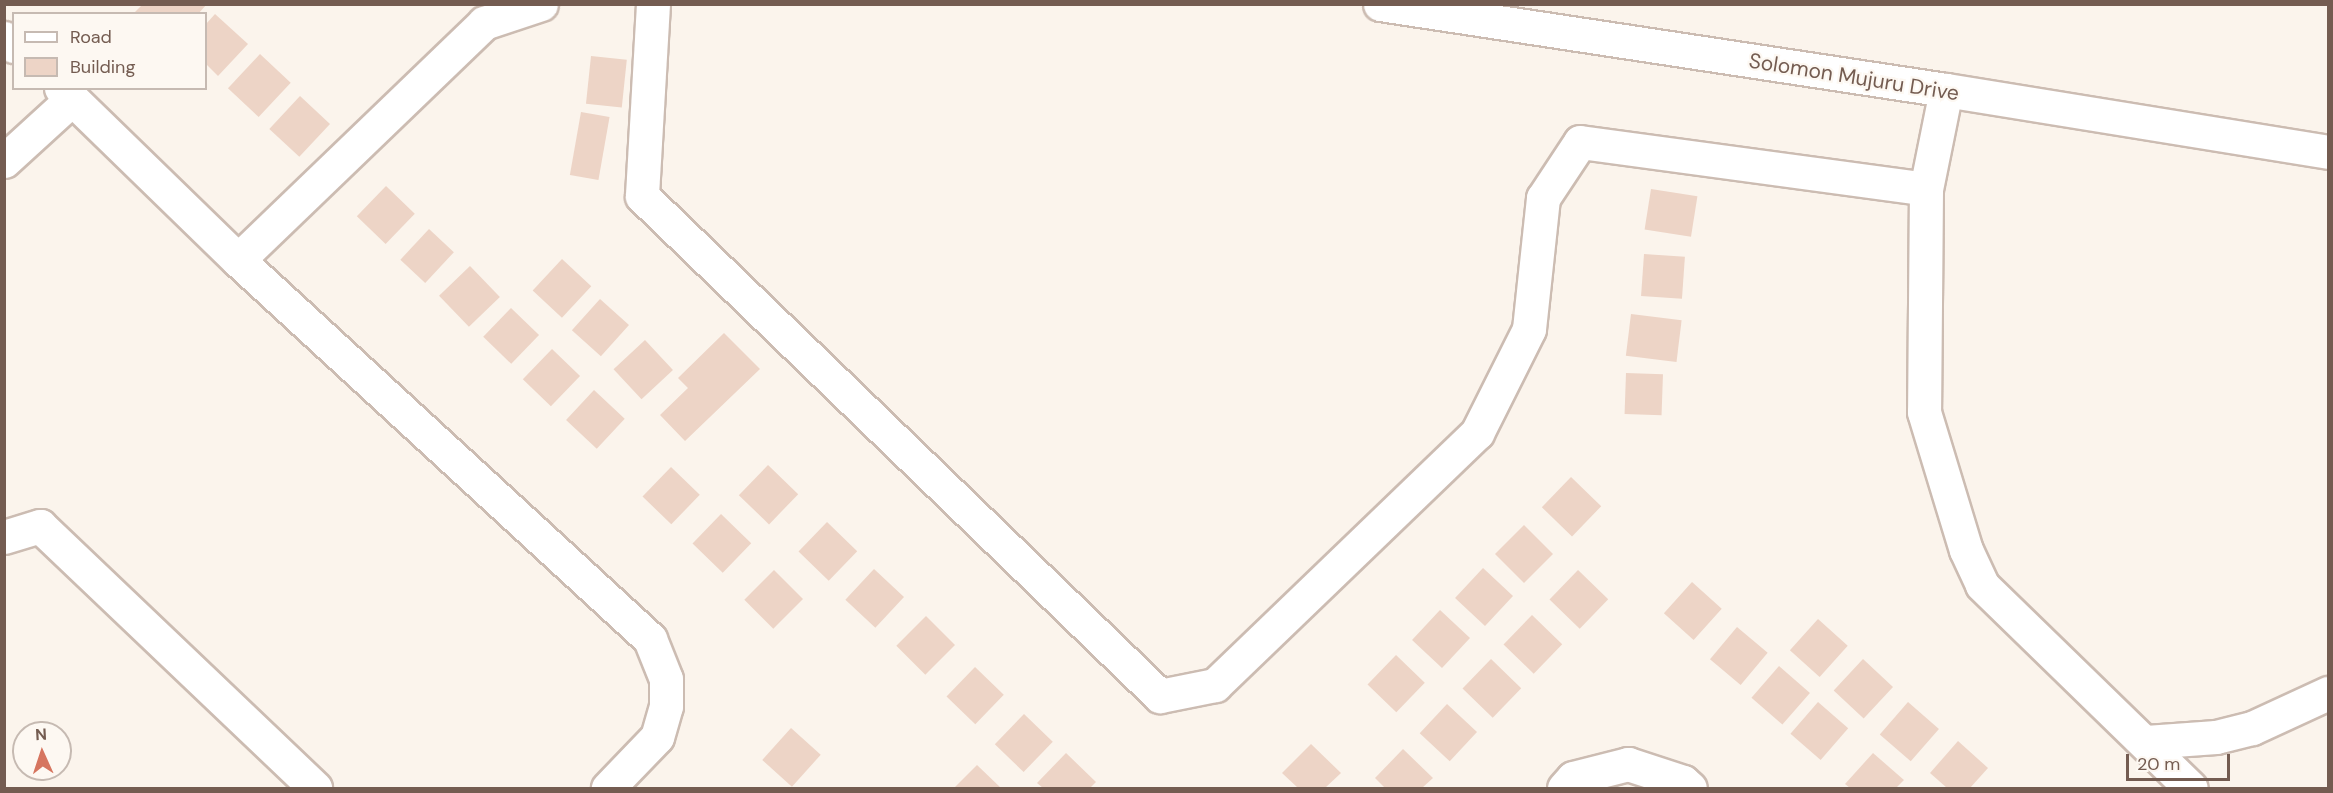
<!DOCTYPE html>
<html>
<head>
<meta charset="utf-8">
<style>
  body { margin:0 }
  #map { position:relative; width:2333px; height:793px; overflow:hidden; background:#fbf4ec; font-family:"DM Sans",sans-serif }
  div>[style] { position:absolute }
  .building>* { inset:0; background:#edd4c6; transform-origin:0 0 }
  .roads { filter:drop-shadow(2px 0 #ccbcb2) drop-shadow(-2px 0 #ccbcb2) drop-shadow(0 2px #ccbcb2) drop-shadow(0 -2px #ccbcb2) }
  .minor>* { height:33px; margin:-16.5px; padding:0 16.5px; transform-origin:16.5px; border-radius:16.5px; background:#fff }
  span { translate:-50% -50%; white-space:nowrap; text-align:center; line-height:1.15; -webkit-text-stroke:4.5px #fdf8f2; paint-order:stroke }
  .street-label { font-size:21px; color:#745c51 }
  .frame { position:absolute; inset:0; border:6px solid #745c51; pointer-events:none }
  .legend { position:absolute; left:12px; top:12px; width:195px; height:78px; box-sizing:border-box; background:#fdf8f2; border:2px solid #c6bab2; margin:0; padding:8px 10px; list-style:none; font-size:18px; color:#745c51 }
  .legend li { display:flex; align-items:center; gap:12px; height:30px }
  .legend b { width:30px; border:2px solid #c6bab2 }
  .north { position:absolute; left:12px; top:721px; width:60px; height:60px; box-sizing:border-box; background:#fdf8f2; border:2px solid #c6bab2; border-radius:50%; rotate:357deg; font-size:16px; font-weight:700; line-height:24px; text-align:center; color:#745c51 }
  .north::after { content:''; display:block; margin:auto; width:21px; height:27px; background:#d6755f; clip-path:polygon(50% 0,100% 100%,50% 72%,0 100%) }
  .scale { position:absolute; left:2126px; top:754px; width:104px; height:27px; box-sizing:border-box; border:3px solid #745c51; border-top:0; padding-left:8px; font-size:18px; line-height:21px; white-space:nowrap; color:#745c51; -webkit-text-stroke:4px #fdf8f2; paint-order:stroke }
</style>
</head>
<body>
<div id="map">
  <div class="building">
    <i style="clip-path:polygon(143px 4px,207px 4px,198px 14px,133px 14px)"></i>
    <i style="clip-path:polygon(215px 14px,248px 44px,218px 76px,206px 64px,206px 24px)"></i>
    <i style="left:260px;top:54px;width:42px;height:47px;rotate:43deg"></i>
    <i style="left:591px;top:56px;width:36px;height:48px;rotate:6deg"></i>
    <i style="left:300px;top:96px;width:41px;height:45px;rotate:43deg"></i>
    <i style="left:581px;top:112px;width:29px;height:64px;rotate:10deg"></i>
    <i style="left:386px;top:186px;width:40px;height:42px;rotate:44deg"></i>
    <i style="left:1651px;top:189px;width:47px;height:41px;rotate:9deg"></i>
    <i style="left:429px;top:229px;width:34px;height:42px;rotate:43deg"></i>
    <i style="left:1644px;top:254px;width:41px;height:42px;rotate:4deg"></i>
    <i style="left:562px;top:259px;width:40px;height:43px;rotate:43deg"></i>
    <i style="left:470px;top:266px;width:43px;height:43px;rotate:46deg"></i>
    <i style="left:600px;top:299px;width:39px;height:42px;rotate:42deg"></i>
    <i style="left:511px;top:308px;width:39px;height:40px;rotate:44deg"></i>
    <i style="left:1631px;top:314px;width:51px;height:42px;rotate:7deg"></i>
    <i style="clip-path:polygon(724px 333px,760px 369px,685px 441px,660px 415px,688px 388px,678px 378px)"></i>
    <i style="left:645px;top:340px;width:41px;height:43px;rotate:47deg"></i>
    <i style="left:552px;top:349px;width:39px;height:42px;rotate:44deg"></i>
    <i style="left:1626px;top:373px;width:37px;height:41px;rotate:2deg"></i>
    <i style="left:594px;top:390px;width:42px;height:41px;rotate:43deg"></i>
    <i style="left:768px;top:465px;width:42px;height:42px;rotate:44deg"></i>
    <i style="left:671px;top:467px;width:40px;height:41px;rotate:44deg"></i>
    <i style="left:1571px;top:477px;width:42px;height:42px;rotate:44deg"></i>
    <i style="left:721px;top:514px;width:42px;height:41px;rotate:44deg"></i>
    <i style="left:827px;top:522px;width:42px;height:41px;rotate:44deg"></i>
    <i style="left:1524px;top:525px;width:41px;height:41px;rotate:45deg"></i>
    <i style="left:1483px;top:568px;width:41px;height:41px;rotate:43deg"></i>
    <i style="left:874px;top:569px;width:41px;height:42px;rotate:43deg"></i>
    <i style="left:774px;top:570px;width:41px;height:42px;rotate:45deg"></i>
    <i style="left:1578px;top:570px;width:42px;height:41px;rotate:44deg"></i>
    <i style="left:1692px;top:582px;width:40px;height:42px;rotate:42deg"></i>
    <i style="left:1440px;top:610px;width:41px;height:41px;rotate:43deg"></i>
    <i style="left:1532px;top:615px;width:42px;height:41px;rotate:44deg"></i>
    <i style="left:926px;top:616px;width:41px;height:42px;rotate:45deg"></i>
    <i style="left:1818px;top:619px;width:40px;height:42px;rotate:42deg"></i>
    <i style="left:1737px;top:627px;width:40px;height:42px;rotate:40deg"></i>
    <i style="left:1396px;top:655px;width:40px;height:41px;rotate:44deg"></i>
    <i style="left:1491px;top:659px;width:42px;height:41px;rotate:44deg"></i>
    <i style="left:1863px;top:659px;width:41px;height:43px;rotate:43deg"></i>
    <i style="left:1779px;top:666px;width:41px;height:42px;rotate:41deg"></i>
    <i style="left:975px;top:667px;width:40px;height:41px;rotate:44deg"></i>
    <i style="left:1818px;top:702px;width:40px;height:42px;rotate:41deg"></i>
    <i style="left:1908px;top:702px;width:41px;height:43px;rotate:41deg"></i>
    <i style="left:1447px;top:704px;width:41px;height:40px;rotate:43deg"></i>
    <i style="left:1024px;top:714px;width:40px;height:42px;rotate:44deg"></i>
    <i style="left:791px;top:728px;width:40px;height:43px;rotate:42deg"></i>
    <i style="clip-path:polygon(1958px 741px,1988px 768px,1970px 788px,1947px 788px,1930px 773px)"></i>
    <i style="clip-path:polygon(1311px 744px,1341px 773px,1325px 788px,1298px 788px,1282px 773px)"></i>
    <i style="clip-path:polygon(1403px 749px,1433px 778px,1422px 788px,1385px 788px,1375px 778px)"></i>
    <i style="clip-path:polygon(1066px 753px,1096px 782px,1090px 788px,1043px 788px,1037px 783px)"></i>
    <i style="clip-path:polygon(1873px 753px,1904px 780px,1896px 788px,1850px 788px,1845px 784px)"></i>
    <i style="clip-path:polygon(977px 765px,1001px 788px,954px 788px)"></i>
  </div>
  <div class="roads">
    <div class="minor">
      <i style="left:653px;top:4px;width:192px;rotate:93.3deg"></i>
      <i style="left:642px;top:196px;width:720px;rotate:43.99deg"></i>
      <i style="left:1160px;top:696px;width:56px;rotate:-11.3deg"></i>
      <i style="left:1215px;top:685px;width:364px;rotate:-43.9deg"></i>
      <i style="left:1477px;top:433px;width:116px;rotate:-63.4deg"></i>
      <i style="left:1529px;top:329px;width:132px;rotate:-83.9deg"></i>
      <i style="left:1543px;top:198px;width:67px;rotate:-56.5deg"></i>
      <i style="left:1580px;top:142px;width:349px;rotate:7.7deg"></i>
      <i style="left:1380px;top:4px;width:572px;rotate:8.64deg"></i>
      <i style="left:1946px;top:90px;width:387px;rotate:9.2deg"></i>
      <i style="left:4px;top:38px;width:13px;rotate:39deg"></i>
      <i style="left:61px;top:88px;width:247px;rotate:44.2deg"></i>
      <i style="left:238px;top:260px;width:560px;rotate:42.61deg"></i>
      <i style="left:650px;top:639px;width:43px;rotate:68.2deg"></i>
      <i style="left:666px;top:679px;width:27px;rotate:90deg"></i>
      <i style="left:666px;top:706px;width:32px;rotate:106deg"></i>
      <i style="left:657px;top:737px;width:71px;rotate:133.9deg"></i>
      <i style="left:1946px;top:90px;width:101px;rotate:101.4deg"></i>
      <i style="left:1926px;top:189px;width:223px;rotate:90.5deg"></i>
      <i style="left:1924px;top:412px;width:144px;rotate:73.1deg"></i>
      <i style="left:1966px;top:550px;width:38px;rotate:65deg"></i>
      <i style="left:1982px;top:585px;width:291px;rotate:44.2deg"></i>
      <i style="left:4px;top:161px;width:92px;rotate:-42.4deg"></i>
      <i style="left:238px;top:260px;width:342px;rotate:-43.9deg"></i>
      <i style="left:484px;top:23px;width:60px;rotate:-18.4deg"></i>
      <i style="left:4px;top:537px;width:38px;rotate:-17deg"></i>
      <i style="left:40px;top:526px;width:380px;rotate:43.6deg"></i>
      <i style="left:2146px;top:742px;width:70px;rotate:-4.1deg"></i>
      <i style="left:2216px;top:737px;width:37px;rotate:-14deg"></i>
      <i style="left:2252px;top:728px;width:84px;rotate:-24.7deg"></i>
      <i style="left:1564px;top:788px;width:13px;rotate:-48deg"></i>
      <i style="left:1573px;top:778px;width:57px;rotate:-14.3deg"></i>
      <i style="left:1628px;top:764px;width:58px;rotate:18.1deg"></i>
      <i style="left:1683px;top:782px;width:9px;rotate:41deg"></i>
    </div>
  </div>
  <div class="street-label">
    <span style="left:1854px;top:77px;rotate:9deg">Solomon Mujuru Drive</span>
  </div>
  <div class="frame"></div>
  <ul class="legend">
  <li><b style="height:8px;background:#fff"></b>Road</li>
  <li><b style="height:16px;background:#edd4c6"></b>Building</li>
  </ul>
  <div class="north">N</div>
  <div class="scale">20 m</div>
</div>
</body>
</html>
